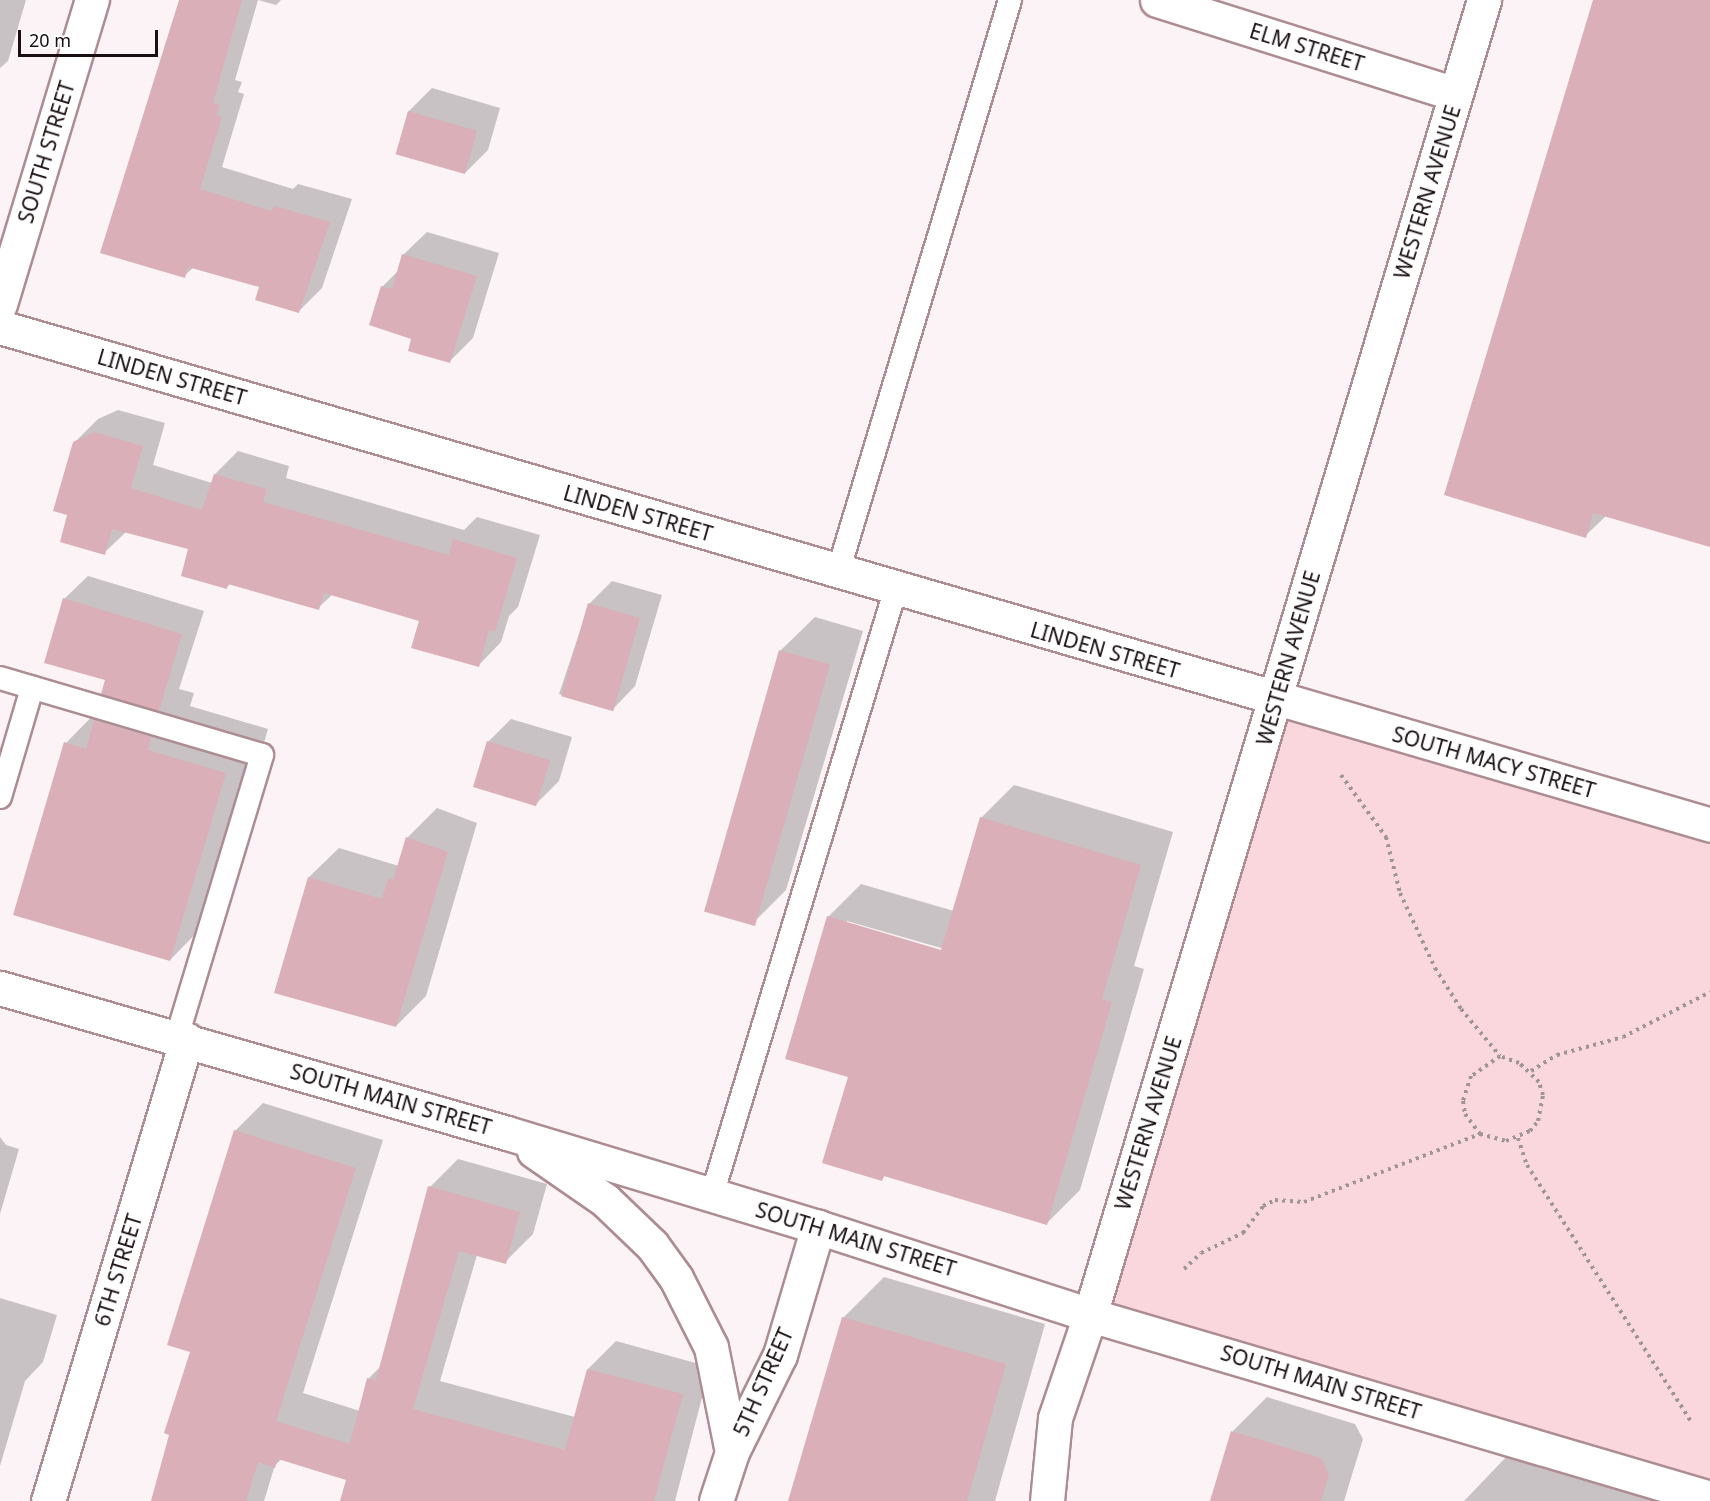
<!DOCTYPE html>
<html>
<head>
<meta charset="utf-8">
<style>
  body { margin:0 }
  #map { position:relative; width:1710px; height:1501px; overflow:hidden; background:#fbf3f5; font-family:"Noto Sans",sans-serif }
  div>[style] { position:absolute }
  .green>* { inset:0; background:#fad7dd }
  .shadow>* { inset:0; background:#0003 }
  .building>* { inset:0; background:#daafb7; transform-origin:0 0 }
  .path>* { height:4px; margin-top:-2px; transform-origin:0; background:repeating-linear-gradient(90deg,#9e9597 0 3px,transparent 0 7.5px) }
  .roads { filter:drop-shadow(2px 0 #ad8c92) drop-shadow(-2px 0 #ad8c92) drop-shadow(0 2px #ad8c92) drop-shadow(0 -2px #ad8c92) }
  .service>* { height:22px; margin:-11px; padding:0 11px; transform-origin:11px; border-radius:11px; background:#fff }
  .minor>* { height:33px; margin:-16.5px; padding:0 16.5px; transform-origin:16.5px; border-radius:16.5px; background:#fff }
  .tertiary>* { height:33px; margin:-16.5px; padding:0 16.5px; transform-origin:16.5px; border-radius:16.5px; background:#fff }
  .secondary>* { height:33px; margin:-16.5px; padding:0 16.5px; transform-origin:16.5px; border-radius:16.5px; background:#fff }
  span { translate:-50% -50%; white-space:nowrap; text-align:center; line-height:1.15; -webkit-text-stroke:4.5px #fff; paint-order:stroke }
  .street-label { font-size:21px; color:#1a0f11 }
  .scale { position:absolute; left:18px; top:30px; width:140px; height:27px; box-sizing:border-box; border:3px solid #1a0f11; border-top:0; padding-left:8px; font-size:18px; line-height:21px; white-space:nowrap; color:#1a0f11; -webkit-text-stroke:4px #fff; paint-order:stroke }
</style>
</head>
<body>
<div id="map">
  <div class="green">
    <i style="clip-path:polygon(1277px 698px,1710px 825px,1710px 1498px,1090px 1315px)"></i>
  </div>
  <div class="shadow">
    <i style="clip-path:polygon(0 0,26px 0,8px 61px,0 68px)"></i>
    <i style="clip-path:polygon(181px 0,281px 0,276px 5px,258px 0,235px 80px,242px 82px,238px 92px,244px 94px,222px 167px,293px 189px,298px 184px,352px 199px,322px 288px,299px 311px,261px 286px,194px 267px,184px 276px)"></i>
    <i style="clip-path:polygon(1594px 0,1710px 0,1710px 545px,1606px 516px,1585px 536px)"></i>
    <i style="clip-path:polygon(432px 88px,500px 108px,488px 150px,465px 173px,409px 111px)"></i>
    <i style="clip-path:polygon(427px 232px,499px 253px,473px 338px,450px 361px,413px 338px,382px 287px,399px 270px,403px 255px)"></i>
    <i style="clip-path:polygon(118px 410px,165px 423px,153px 465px,212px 483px,215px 474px,238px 451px,289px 466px,286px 478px,464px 530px,477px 517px,540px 535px,518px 607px,509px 616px,501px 642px,478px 666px,421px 620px,333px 594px,318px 608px,231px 583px,226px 588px,190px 548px,127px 531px,104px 553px,69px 514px,74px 443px,98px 419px)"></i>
    <i style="clip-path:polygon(88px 576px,204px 611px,179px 689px,194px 693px,190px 706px,268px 729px,213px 916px,170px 960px,66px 743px,109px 699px,119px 697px,64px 599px)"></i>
    <i style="clip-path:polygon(612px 581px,662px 595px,635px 686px,612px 710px,559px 694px,589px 604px)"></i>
    <i style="clip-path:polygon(815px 617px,863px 631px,786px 890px,752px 924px,780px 651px)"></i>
    <i style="clip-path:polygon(511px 719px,572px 737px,559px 781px,536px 804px,488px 742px)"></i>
    <i style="clip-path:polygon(evenodd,1014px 785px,1173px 832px,1134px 966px,1144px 969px,1080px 1190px,1047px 1223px,885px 1175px,882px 1179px,850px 1076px,828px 917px,861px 884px,954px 911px,981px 818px,1014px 785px,847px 921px,948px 950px,947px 953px,847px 924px,847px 921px)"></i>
    <i style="clip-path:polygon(437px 808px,477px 823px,426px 996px,396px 1026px,309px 877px,339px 848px,399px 866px,407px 838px)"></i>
    <i style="clip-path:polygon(263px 1103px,383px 1140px,303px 1393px,360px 1411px,369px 1378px,382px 1365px,430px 1187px,458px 1159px,547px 1184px,533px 1234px,505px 1262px,477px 1255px,440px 1381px,575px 1417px,588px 1369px,616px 1341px,710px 1367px,675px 1501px,341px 1501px,347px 1479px,282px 1459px,275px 1465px,264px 1501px,153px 1501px,191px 1351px,235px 1131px)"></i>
    <i style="clip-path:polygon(0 1137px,6px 1145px,19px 1149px,0 1214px)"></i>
    <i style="clip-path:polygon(884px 1277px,1045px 1324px,995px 1501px,791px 1501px,843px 1318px)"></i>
    <i style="clip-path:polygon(0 1298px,57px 1315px,43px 1362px,25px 1381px,0 1466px)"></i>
    <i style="clip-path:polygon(1267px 1397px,1355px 1424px,1363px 1439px,1344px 1501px,1212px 1501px,1233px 1431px)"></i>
    <i style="clip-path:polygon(1509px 1454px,1667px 1501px,1464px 1501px)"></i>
  </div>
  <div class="building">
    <i style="clip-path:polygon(179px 0,242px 0,213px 103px,220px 105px,216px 115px,222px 117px,200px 189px,271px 211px,274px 206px,330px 222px,299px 313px,255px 300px,259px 287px,188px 267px,185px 278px,100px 253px)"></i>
    <i style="clip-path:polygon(1593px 0,1710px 0,1710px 547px,1593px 513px,1586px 538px,1444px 495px)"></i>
    <i style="left:408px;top:111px;width:72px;height:45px;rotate:16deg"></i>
    <i style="clip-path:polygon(402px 254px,477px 276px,450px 363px,408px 351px,411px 339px,369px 325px,381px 286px,392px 289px)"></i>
    <i style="clip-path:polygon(94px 432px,143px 446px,131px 488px,202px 510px,214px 474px,267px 489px,263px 502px,449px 555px,453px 539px,517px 558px,495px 632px,489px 630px,479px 667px,411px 648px,419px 621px,324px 593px,319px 610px,228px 584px,227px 589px,181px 576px,188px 549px,112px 529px,105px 555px,60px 542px,67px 515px,53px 511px,73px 442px)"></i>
    <i style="clip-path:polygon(63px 598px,182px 634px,159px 711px,101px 694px,105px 680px,44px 663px)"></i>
    <i style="left:588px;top:603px;width:54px;height:97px;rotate:16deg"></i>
    <i style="left:779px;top:650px;width:53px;height:272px;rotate:16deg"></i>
    <i style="clip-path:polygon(94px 720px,151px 737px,148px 750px,226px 773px,170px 961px,13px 915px,64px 742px,86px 749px)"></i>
    <i style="left:487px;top:741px;width:66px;height:48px;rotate:17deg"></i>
    <i style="clip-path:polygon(980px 817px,1141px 865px,1102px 999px,1112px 1002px,1047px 1225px,884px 1176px,882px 1181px,822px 1163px,848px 1077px,785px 1059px,827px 916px,941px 950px)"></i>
    <i style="clip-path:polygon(406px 837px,448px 852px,396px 1027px,274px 993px,308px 877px,382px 899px,388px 878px,393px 880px)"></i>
    <i style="clip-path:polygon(234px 1130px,356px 1168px,276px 1421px,350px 1444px,367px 1378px,376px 1380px,428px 1186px,520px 1212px,506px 1264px,459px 1251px,413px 1409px,565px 1450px,587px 1369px,683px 1394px,654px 1501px,340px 1501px,346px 1480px,278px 1459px,275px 1468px,258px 1462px,246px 1501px,151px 1501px,169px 1435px,164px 1433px,190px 1352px,167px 1345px)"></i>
    <i style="clip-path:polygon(842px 1317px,1006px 1364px,967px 1501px,788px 1501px)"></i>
    <i style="clip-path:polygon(1231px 1431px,1321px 1458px,1329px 1474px,1321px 1501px,1210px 1501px)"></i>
  </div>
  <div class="path">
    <i style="left:1341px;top:775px;width:77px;rotate:54deg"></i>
    <i style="left:1386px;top:837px;width:58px;rotate:76deg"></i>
    <i style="left:1400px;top:893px;width:83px;rotate:65deg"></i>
    <i style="left:1435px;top:968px;width:49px;rotate:57.6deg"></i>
    <i style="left:1461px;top:1009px;width:61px;rotate:50.3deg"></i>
    <i style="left:1531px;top:1071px;width:31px;rotate:-32deg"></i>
    <i style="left:1557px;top:1055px;width:68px;rotate:-15.3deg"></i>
    <i style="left:1623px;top:1037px;width:98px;rotate:-27.3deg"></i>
    <i style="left:1518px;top:1138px;width:28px;rotate:72deg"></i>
    <i style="left:1527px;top:1165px;width:304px;rotate:57.4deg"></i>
    <i style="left:1184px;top:1269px;width:23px;rotate:-43deg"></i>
    <i style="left:1201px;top:1253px;width:47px;rotate:-25.5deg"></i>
    <i style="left:1243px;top:1233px;width:34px;rotate:-53deg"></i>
    <i style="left:1263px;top:1206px;width:13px;rotate:-27deg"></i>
    <i style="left:1275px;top:1200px;width:29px;rotate:4deg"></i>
    <i style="left:1304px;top:1202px;width:189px;rotate:-21.1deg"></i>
    <i style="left:1480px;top:1134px;width:27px;rotate:15deg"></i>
    <i style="left:1506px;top:1141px;width:26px;rotate:-23deg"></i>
    <i style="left:1530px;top:1131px;width:13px;rotate:-51deg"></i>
    <i style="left:1538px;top:1121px;width:26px;rotate:-79deg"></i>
    <i style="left:1543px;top:1095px;width:14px;rotate:-107deg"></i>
    <i style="left:1539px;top:1082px;width:28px;rotate:-136deg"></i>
    <i style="left:1519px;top:1063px;width:20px;rotate:-160deg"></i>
    <i style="left:1500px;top:1056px;width:35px;rotate:145deg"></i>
    <i style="left:1471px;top:1076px;width:26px;rotate:108deg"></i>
    <i style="left:1463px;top:1101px;width:13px;rotate:81deg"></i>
    <i style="left:1465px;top:1114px;width:25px;rotate:53deg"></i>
  </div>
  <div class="roads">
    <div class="service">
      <i style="left:838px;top:572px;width:597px;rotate:-73.26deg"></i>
      <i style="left:0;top:678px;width:273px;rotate:16.4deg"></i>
      <i style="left:262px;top:755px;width:295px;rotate:106.8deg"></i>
      <i style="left:0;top:797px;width:114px;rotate:-73.6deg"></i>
      <i style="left:712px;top:1195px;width:634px;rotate:-73.14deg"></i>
    </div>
    <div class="minor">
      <i style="left:1157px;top:0;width:313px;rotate:17.5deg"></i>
      <i style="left:0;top:304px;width:318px;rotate:-73.2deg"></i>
      <i style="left:0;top:327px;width:1330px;rotate:16.2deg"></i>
    </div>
    <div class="tertiary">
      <i style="left:1047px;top:1501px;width:83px;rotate:-84.5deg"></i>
      <i style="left:1055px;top:1418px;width:109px;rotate:-71.2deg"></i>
      <i style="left:1090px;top:1315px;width:646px;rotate:16.44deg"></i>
    </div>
    <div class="secondary">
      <i style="left:1277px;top:698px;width:451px;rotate:16.3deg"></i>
      <i style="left:0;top:988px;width:527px;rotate:15.96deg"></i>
      <i style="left:507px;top:1133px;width:325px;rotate:16.8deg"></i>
      <i style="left:818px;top:1227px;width:286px;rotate:17.9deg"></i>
      <i style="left:1090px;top:1315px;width:1373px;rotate:-73.32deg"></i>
      <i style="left:534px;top:1151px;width:86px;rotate:34.6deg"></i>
      <i style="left:605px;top:1200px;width:65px;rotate:43.8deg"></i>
      <i style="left:652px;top:1245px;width:41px;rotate:54deg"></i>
      <i style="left:676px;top:1278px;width:77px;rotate:63.1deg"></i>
      <i style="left:711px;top:1347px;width:107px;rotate:78.7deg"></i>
      <i style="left:48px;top:1501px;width:482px;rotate:-73.3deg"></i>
      <i style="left:716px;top:1501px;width:52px;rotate:-71.9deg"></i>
      <i style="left:732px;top:1452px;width:108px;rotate:-63.7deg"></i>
      <i style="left:780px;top:1355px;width:134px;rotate:-73.5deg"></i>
    </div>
  </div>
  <div class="street-label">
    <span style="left:1307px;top:47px;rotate:17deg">ELM STREET</span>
    <span style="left:46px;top:152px;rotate:-73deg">SOUTH STREET</span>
    <span style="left:1427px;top:192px;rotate:-73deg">WESTERN AVENUE</span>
    <span style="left:172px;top:377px;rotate:16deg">LINDEN STREET</span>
    <span style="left:638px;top:513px;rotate:16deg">LINDEN STREET</span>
    <span style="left:1105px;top:650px;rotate:16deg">LINDEN STREET</span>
    <span style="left:1288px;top:658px;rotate:-74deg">WESTERN AVENUE</span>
    <span style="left:1494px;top:762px;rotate:16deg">SOUTH MACY STREET</span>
    <span style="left:391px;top:1099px;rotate:16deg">SOUTH MAIN STREET</span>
    <span style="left:1148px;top:1123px;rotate:-73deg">WESTERN AVENUE</span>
    <span style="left:856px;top:1239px;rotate:17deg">SOUTH MAIN STREET</span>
    <span style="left:118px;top:1270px;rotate:-73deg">6TH STREET</span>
    <span style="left:763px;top:1382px;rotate:-66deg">5TH STREET</span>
    <span style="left:1321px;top:1382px;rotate:17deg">SOUTH MAIN STREET</span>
  </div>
  <div class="scale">20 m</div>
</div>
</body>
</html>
